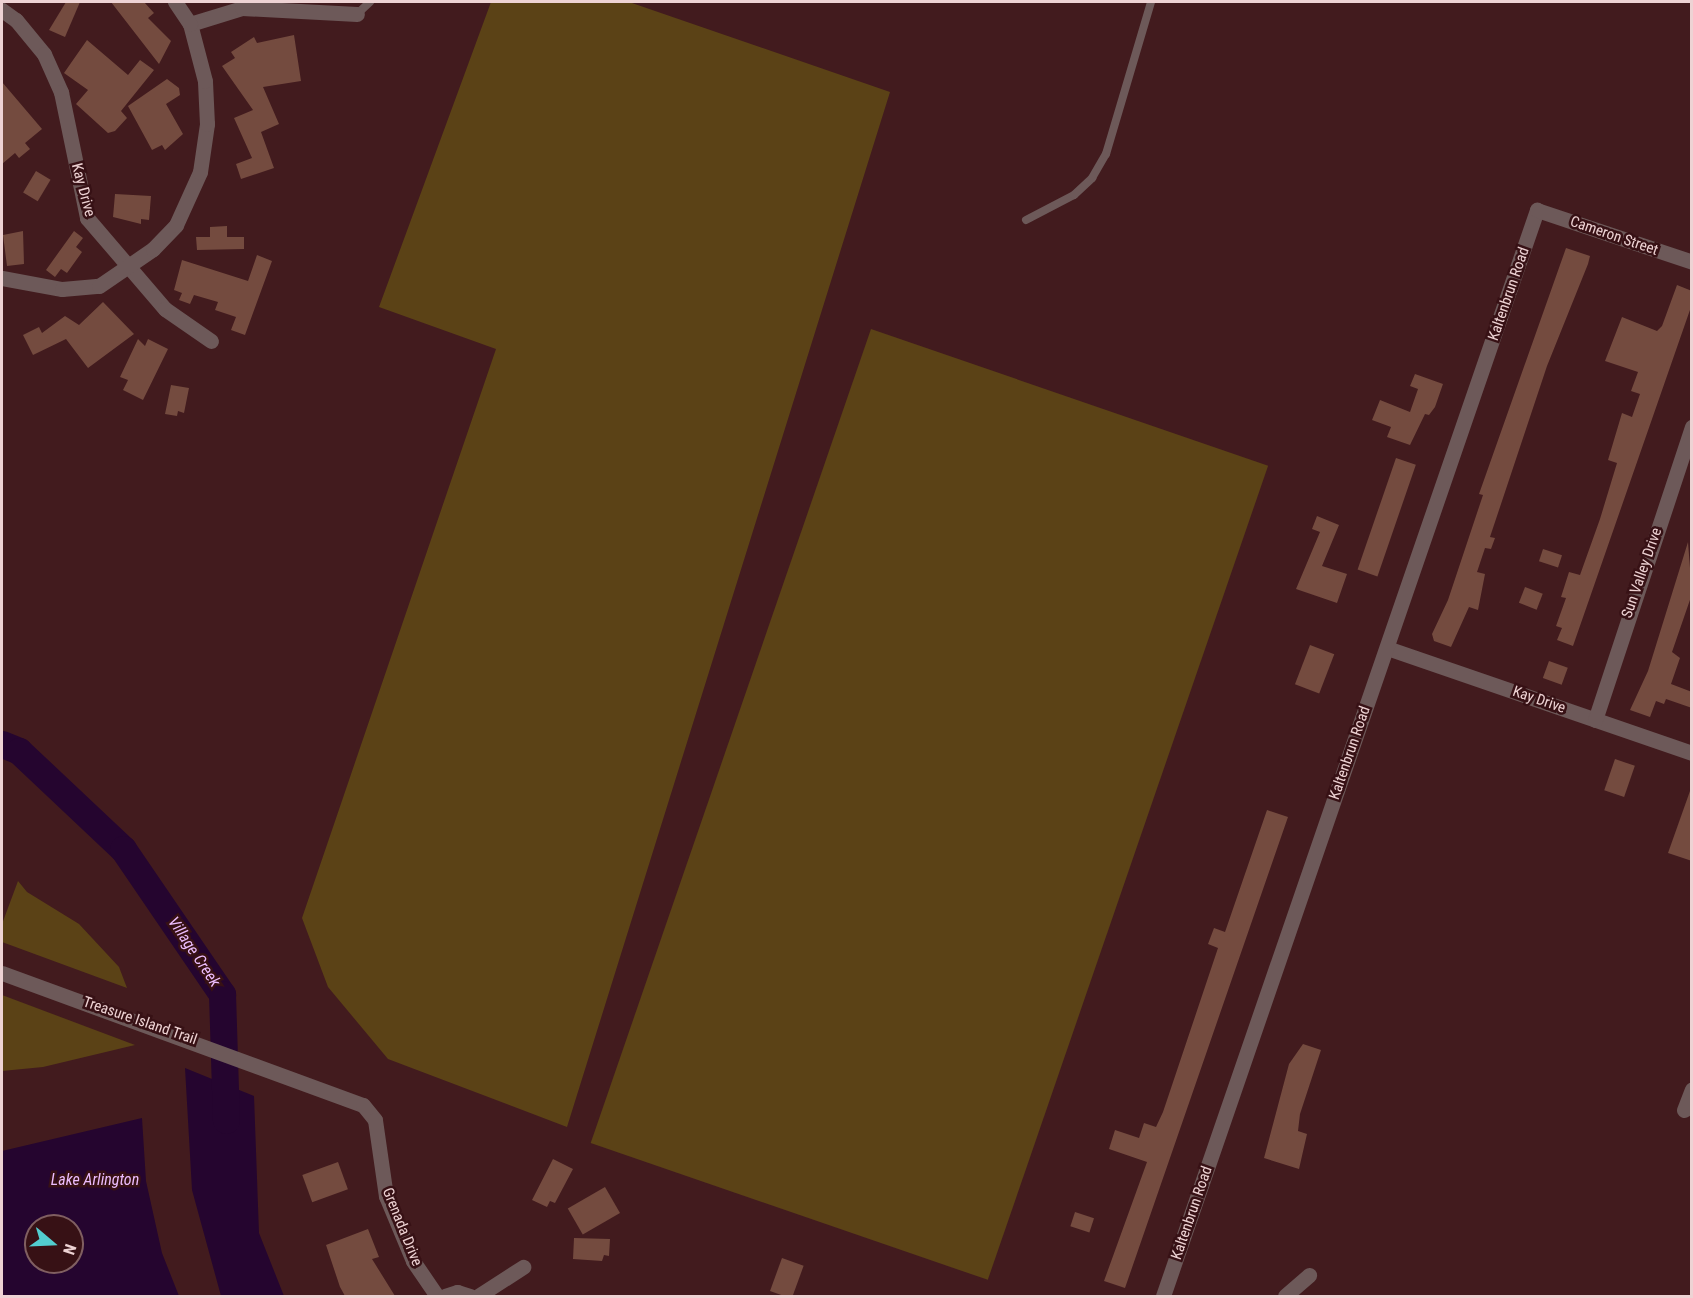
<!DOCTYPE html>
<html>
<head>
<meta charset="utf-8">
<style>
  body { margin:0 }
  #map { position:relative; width:1693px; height:1298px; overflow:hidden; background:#421b1e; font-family:"Roboto Condensed",sans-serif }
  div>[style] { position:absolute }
  .green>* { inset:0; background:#5b4216; transform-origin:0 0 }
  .water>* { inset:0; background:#25052f }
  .river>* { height:27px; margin:-13.5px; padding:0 13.5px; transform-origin:13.5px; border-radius:13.5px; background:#25052f }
  .building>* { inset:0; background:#744b3f; transform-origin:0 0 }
  .lane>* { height:8px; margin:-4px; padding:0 4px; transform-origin:4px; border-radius:4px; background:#6d5959 }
  .street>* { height:15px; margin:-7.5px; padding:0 7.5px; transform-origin:7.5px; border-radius:7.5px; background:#6d5959 }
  span { translate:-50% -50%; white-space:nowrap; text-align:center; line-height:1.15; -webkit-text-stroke:5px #371115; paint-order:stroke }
  .street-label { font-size:15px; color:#eed3d4 }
  .water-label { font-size:16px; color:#ecbdfd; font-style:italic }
  .frame { position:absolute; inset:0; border:3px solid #eed3d4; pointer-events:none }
  .north { position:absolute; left:24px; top:1214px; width:60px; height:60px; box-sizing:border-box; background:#371115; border:2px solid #805f61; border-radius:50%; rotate:109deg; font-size:16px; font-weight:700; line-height:24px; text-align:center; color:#eed3d4 }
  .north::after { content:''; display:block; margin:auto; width:21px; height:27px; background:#52cdcf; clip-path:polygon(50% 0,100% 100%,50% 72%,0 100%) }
</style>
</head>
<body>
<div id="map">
  <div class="green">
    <i style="clip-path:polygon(491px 2px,629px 2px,890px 92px,567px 1127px,388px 1059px,328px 987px,302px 918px,496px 349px,379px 307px)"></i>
    <i style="left:871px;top:329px;width:420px;height:861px;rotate:19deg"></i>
    <i style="clip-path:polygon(18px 881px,27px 892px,79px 924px,119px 967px,127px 988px,2px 942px,2px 924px)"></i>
    <i style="clip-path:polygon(2px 995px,135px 1045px,43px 1067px,2px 1071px)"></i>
  </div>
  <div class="water">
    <i style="clip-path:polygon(185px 1068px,254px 1096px,259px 1233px,284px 1296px,221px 1296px,192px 1190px)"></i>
    <i style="clip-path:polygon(evenodd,142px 1118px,146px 1181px,162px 1253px,179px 1296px,2px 1296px,2px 1151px,142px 1118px,36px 1226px,72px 1226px,72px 1262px,36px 1262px,36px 1226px)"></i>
  </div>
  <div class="river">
    <i style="left:2px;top:744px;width:18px;rotate:22deg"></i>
    <i style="left:19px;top:751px;width:143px;rotate:43.3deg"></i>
    <i style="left:123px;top:849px;width:176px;rotate:55.7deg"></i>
    <i style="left:222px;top:994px;width:126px;rotate:88.2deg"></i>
  </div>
  <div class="building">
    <i style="clip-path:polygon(66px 2px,80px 2px,65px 37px,49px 30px)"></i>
    <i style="clip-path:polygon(111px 2px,144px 2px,154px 13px,148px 18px,171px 41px,159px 64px)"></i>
    <i style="clip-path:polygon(294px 35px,301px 81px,263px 87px,279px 124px,261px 132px,274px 168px,241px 179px,236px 164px,252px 158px,234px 118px,253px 110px,222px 66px,235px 58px,231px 52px,254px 37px,257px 43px)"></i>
    <i style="clip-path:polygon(87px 40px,128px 75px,140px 60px,154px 70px,121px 111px,127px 118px,115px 131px,108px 133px,76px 104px,88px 90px,64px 73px)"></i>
    <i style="clip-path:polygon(167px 79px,179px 88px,180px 95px,166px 104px,183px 134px,165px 150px,162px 145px,152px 150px,128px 106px)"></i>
    <i style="clip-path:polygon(2px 82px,42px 129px,25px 143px,30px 149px,19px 158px,15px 153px,2px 164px)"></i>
    <i style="left:36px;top:171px;width:17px;height:25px;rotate:31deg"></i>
    <i style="clip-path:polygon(115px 194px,151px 196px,149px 220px,141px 219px,141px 224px,113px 217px)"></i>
    <i style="clip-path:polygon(227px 226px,227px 237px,244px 237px,244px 249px,197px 250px,196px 237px,210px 237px,210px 227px)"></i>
    <i style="clip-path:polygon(23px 231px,24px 264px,7px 266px,3px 235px)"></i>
    <i style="clip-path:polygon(74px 231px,83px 238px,76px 247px,82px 252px,67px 273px,61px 269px,55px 277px,46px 270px)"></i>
    <i style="clip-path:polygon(1566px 248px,1590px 256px,1588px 264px,1547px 366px,1490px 537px,1495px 538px,1491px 549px,1485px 548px,1477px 572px,1485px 574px,1478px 610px,1469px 607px,1451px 647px,1434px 641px,1432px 634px,1448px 600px,1483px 495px,1479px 494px)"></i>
    <i style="clip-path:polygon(257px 255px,272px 261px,245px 335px,231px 330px,236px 317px,215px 310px,218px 302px,194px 295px,190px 304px,179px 300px,182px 293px,174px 290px,182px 260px,248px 281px)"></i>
    <i style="clip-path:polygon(1677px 285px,1692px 291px,1691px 307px,1573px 646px,1557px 640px,1562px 628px,1556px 626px,1566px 598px,1561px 597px,1569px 572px,1580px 575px,1600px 519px,1617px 463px,1608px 460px,1622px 413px,1632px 417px,1640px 394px,1631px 391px,1638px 372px,1605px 361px,1622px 317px,1657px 331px,1662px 326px)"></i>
    <i style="clip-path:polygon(103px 302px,134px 334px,88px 368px,66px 339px,33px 355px,23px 335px,39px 327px,42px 333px,65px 316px,79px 325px)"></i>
    <i style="clip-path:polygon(138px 339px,145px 346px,148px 339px,168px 349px,143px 400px,123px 390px,128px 380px,120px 377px)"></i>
    <i style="clip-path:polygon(1415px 374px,1443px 384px,1435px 407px,1429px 415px,1425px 414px,1410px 445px,1387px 437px,1391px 427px,1372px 420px,1380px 400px,1410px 412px,1418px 389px,1410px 386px)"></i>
    <i style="clip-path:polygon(171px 385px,189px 388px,184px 413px,178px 411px,177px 416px,165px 414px)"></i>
    <i style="left:1396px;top:458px;width:21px;height:118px;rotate:19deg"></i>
    <i style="clip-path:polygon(1317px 516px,1339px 525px,1322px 566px,1347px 574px,1337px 603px,1296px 589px,1320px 532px,1312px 529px)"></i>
    <i style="clip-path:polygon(1688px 542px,1692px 594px,1672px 652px,1680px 658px,1671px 684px,1692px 692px,1692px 708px,1666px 699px,1664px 704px,1656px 701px,1650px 717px,1630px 710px,1648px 671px)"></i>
    <i style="left:1543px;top:549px;width:20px;height:13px;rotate:18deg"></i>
    <i style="left:1525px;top:587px;width:19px;height:17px;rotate:21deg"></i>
    <i style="left:1310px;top:645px;width:26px;height:42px;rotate:21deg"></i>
    <i style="left:1549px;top:661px;width:20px;height:18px;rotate:20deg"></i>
    <i style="left:1615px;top:759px;width:21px;height:33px;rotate:19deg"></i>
    <i style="clip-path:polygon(1690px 791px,1692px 791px,1692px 861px,1668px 853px)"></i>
    <i style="clip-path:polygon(1267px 810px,1288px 817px,1125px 1288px,1104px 1281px,1147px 1162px,1109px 1149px,1115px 1130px,1139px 1138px,1144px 1123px,1156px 1127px,1163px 1112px,1218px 948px,1208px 944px,1214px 928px,1225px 932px)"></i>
    <i style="clip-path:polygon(1303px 1044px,1321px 1050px,1300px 1114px,1298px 1131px,1307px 1134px,1299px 1169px,1264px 1158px,1289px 1064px)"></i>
    <i style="clip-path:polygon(553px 1159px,573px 1169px,555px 1203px,550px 1201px,547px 1207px,532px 1200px)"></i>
    <i style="left:338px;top:1162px;width:29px;height:38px;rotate:70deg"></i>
    <i style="left:605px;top:1187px;width:30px;height:43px;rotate:60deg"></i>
    <i style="left:1075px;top:1212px;width:20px;height:15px;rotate:18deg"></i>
    <i style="clip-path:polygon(368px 1229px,379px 1257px,372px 1259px,395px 1296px,345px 1296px,340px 1287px,326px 1245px)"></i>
    <i style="clip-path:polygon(574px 1238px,610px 1239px,609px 1256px,604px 1255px,602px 1261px,573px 1259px)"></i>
    <i style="left:782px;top:1258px;width:23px;height:35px;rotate:20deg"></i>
  </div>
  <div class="lane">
    <i style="left:357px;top:14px;width:18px;rotate:-43deg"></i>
    <i style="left:1026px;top:220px;width:54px;rotate:-27.5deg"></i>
    <i style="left:1074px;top:195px;width:25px;rotate:-43deg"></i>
    <i style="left:1092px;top:178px;width:28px;rotate:-60deg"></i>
    <i style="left:1106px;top:154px;width:159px;rotate:-73.5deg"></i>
  </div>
  <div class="street">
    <i style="left:2px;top:10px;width:17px;rotate:36deg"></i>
    <i style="left:16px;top:20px;width:44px;rotate:50.5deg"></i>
    <i style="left:44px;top:54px;width:42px;rotate:65.9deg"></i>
    <i style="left:61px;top:92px;width:129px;rotate:78.3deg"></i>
    <i style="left:87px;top:218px;width:120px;rotate:49.4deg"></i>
    <i style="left:165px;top:309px;width:56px;rotate:34.8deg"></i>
    <i style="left:190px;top:24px;width:54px;rotate:-17.1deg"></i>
    <i style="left:242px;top:8px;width:115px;rotate:3deg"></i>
    <i style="left:2px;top:278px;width:61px;rotate:10.4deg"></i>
    <i style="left:62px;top:289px;width:37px;rotate:-5deg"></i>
    <i style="left:99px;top:286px;width:65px;rotate:-34.4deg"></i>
    <i style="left:153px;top:249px;width:33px;rotate:-46deg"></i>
    <i style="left:176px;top:225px;width:58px;rotate:-65.6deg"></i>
    <i style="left:200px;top:172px;width:49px;rotate:-81.7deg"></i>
    <i style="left:207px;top:124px;width:43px;rotate:-92.7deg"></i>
    <i style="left:205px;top:81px;width:59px;rotate:-104.7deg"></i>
    <i style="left:190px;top:24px;width:27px;rotate:-124deg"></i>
    <i style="left:1387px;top:648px;width:323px;rotate:19deg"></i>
    <i style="left:1595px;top:720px;width:309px;rotate:-71.7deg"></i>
    <i style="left:2px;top:973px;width:384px;rotate:20.1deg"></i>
    <i style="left:363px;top:1105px;width:19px;rotate:51deg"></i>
    <i style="left:375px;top:1120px;width:77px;rotate:81.8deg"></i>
    <i style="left:386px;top:1196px;width:70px;rotate:67.4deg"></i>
    <i style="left:413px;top:1261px;width:42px;rotate:55.6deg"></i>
    <i style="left:1684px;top:1110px;width:22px;rotate:-69deg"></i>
    <i style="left:445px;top:1296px;width:13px;rotate:-18deg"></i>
    <i style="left:457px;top:1292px;width:14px;rotate:17deg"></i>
    <i style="left:478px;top:1296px;width:54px;rotate:-32.8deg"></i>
    <i style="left:1163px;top:1296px;width:1149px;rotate:-71deg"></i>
    <i style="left:1537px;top:210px;width:163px;rotate:18.5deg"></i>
    <i style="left:1285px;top:1296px;width:32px;rotate:-41deg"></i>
  </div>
  <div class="street-label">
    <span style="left:83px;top:190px;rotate:75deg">Kay Drive</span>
    <span style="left:1614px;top:236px;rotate:19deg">Cameron Street</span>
    <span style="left:1509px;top:294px;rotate:-71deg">Kaltenbrun Road</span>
    <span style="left:1642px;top:573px;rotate:-71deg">Sun Valley Drive</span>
    <span style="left:1539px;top:700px;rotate:19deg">Kay Drive</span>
    <span style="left:1350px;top:753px;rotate:-71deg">Kaltenbrun Road</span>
    <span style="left:140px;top:1021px;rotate:19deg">Treasure Island Trail</span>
    <span style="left:1192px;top:1213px;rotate:-71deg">Kaltenbrun Road</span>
    <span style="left:402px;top:1227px;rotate:68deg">Grenada Drive</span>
  </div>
  <div class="water-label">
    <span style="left:194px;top:952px;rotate:56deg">Village Creek</span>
    <span style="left:95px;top:1180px">Lake Arlington</span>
  </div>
  <div class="frame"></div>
  <div class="north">N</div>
</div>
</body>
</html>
